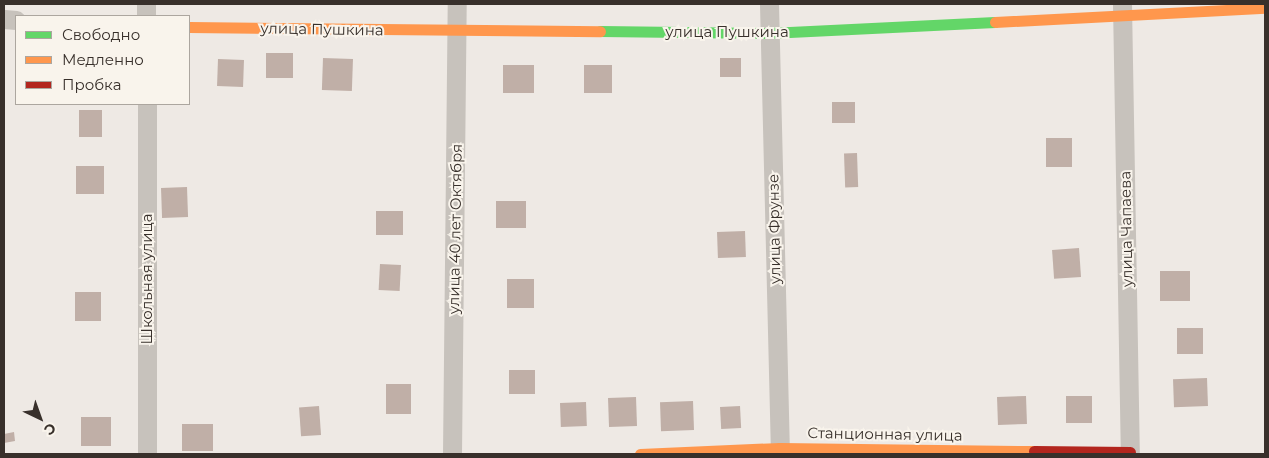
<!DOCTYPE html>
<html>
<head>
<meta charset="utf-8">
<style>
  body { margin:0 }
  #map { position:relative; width:1269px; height:458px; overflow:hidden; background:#eee9e4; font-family:Montserrat,sans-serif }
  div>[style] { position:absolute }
  .building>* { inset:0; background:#c0afa7; transform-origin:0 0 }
  .street>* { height:19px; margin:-9.5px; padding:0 9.5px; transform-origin:9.5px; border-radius:9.5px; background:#c7c2bc }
  .fast>* { height:11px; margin:-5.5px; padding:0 5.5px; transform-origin:5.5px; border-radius:5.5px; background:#63d668 }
  .slow>* { height:11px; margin:-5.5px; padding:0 5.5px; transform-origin:5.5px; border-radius:5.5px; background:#ff974d }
  .jam>* { height:11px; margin:-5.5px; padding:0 5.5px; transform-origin:5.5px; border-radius:5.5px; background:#b3261e }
  span { translate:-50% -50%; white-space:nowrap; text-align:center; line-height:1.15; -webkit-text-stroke:4px #f9f4ec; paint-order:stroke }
  .street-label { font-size:15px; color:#38302b }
  .frame { position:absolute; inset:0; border:5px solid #38302b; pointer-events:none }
  .legend { position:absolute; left:15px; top:15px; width:175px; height:90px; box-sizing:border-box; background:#f9f4ec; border:1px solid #aca69f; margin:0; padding:6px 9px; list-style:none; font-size:15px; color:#38302b }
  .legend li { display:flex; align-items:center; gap:10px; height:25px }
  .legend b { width:25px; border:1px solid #aca69f }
  .north { position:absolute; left:15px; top:393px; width:50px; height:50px; -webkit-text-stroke:4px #f9f4ec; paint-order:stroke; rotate:138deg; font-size:14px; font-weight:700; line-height:20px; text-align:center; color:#38302b }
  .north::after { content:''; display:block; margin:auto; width:18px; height:22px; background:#38302b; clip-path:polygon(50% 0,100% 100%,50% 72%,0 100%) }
</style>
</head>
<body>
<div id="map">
  <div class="building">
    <i style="left:266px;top:53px;width:27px;height:25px"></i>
    <i style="left:323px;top:58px;width:30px;height:32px;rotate:2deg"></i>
    <i style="left:720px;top:58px;width:21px;height:19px"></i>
    <i style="left:218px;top:59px;width:26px;height:27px;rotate:2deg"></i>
    <i style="left:503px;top:65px;width:31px;height:28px"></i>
    <i style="left:584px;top:65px;width:28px;height:28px"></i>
    <i style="left:832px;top:102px;width:23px;height:21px"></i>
    <i style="left:79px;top:110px;width:23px;height:27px"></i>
    <i style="left:1072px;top:138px;width:29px;height:26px;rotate:90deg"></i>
    <i style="left:857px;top:153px;width:34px;height:13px;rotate:88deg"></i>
    <i style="left:76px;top:166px;width:28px;height:28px"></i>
    <i style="left:187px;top:187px;width:30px;height:26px;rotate:88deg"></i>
    <i style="left:496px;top:201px;width:30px;height:27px"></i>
    <i style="left:376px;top:211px;width:27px;height:24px"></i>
    <i style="left:745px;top:231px;width:26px;height:28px;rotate:88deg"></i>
    <i style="left:1079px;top:248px;width:29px;height:27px;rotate:86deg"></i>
    <i style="left:380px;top:264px;width:21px;height:26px;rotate:3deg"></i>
    <i style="left:1160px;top:271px;width:30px;height:30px"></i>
    <i style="left:507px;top:279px;width:27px;height:29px"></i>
    <i style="left:101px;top:292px;width:29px;height:26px;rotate:90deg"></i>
    <i style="left:1177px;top:328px;width:26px;height:26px"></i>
    <i style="left:509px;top:370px;width:26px;height:24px"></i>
    <i style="left:1207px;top:378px;width:28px;height:34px;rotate:88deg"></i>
    <i style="left:411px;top:384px;width:30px;height:25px;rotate:90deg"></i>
    <i style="left:1026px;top:396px;width:28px;height:29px;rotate:88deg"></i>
    <i style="left:1066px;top:396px;width:26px;height:27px"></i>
    <i style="left:636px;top:397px;width:29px;height:28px;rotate:88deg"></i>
    <i style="left:693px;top:401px;width:29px;height:33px;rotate:88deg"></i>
    <i style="left:586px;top:402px;width:24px;height:26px;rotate:88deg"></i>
    <i style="left:319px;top:406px;width:29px;height:20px;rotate:86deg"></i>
    <i style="left:740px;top:406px;width:22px;height:20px;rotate:87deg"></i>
    <i style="left:111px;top:417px;width:29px;height:30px;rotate:90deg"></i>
    <i style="left:182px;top:424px;width:31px;height:27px"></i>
    <i style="clip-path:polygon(14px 432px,15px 441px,4px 443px,4px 434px)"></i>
  </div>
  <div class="street">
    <i style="left:146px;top:4px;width:12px;rotate:90deg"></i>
    <i style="left:769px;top:4px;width:450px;rotate:88.6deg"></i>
    <i style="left:1122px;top:4px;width:450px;rotate:89deg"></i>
    <i style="left:4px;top:19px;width:12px;rotate:5deg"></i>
    <i style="left:147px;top:104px;width:350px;rotate:90deg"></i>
    <i style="left:452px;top:454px;width:450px;rotate:-89.4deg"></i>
  </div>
  <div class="fast">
    <i style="left:600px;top:31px;width:169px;rotate:0.7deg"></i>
    <i style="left:769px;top:33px;width:226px;rotate:-2.8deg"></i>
  </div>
  <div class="slow">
    <i style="left:995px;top:22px;width:270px;rotate:-3deg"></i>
    <i style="left:189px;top:27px;width:411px;rotate:0.6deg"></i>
    <i style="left:640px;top:454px;width:140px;rotate:-2.5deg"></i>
    <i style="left:780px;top:448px;width:254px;rotate:0.7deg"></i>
  </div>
  <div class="jam">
    <i style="left:1034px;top:451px;width:96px;rotate:0.6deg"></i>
  </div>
  <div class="street-label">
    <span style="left:322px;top:29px;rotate:1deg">улица Пушкина</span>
    <span style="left:727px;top:32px">улица Пушкина</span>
    <span style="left:455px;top:229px;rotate:-89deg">улица 40 лет Октября</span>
    <span style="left:774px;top:229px;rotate:-91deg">улица Фрунзе</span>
    <span style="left:1126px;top:229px;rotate:-91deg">улица Чапаева</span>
    <span style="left:147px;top:279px;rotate:-90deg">Школьная улица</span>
    <span style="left:885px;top:434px;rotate:1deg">Станционная улица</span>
  </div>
  <div class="frame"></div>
  <ul class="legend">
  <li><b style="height:6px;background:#63d668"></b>Свободно</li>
  <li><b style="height:6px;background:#ff974d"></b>Медленно</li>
  <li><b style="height:6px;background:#b3261e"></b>Пробка</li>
  </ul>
  <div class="north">С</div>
</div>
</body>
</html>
